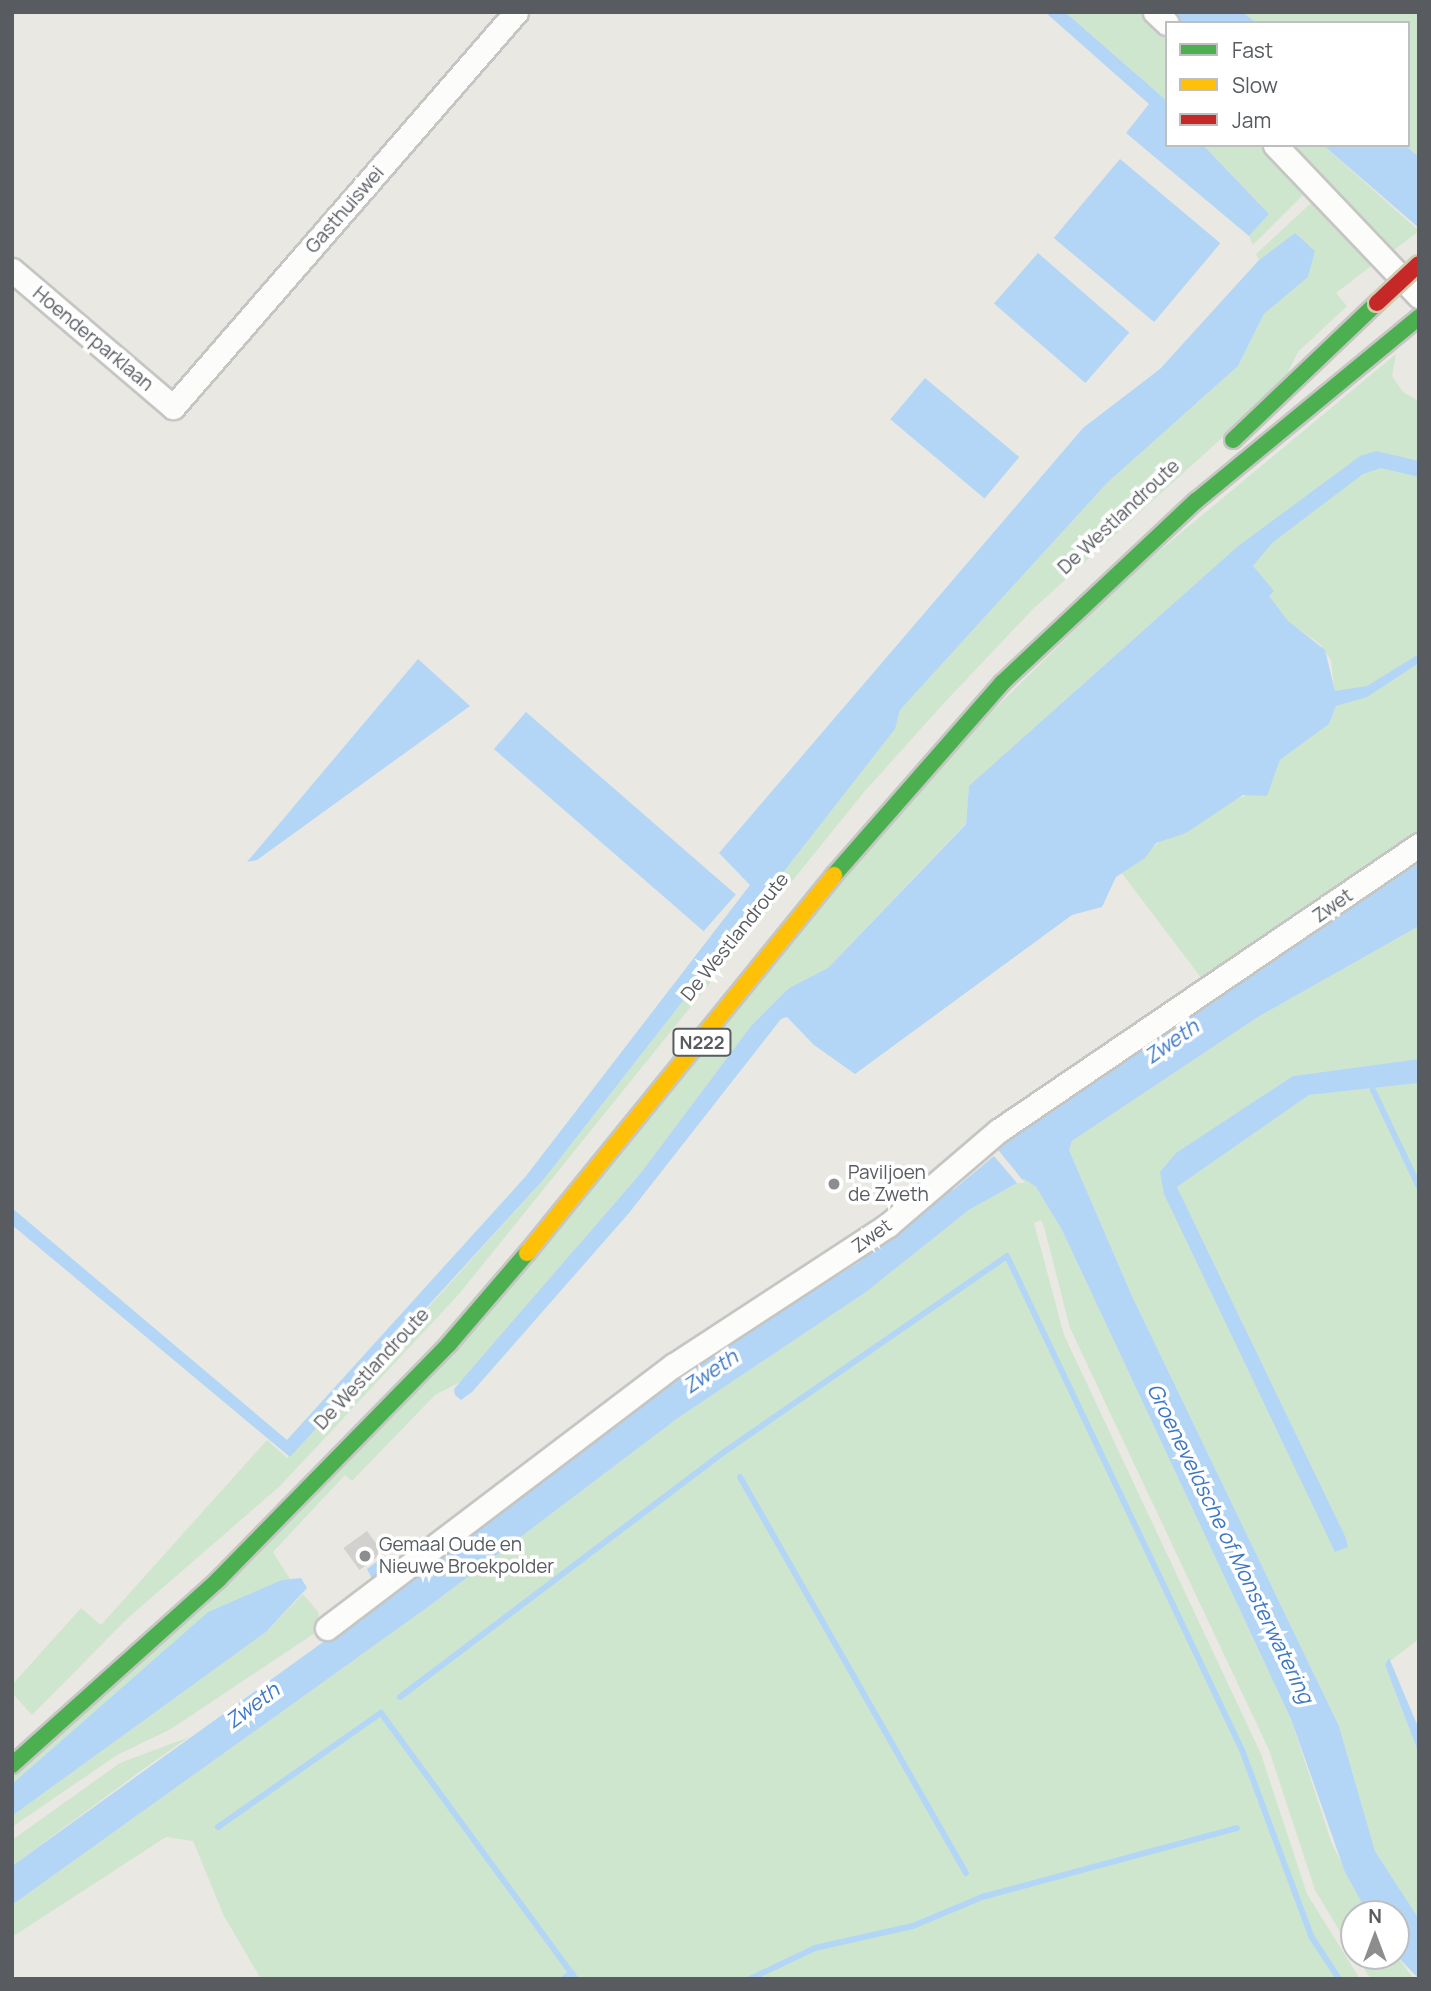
<!DOCTYPE html>
<html>
<head>
<meta charset="utf-8">
<style>
  body { margin:0 }
  #map { position:relative; width:1431px; height:1991px; overflow:hidden; background:#e9e8e2; font-family:Manrope,sans-serif }
  div>[style] { position:absolute }
  .green>* { inset:0; background:#cfe6ce }
  .water>* { inset:0; background:#b3d6f6; transform-origin:0 0 }
  .pier>* { inset:0; background:#e9e8e2 }
  .stream>* { height:6px; margin:-3px; padding:0 3px; transform-origin:3px; border-radius:3px; background:#b3d6f6 }
  .building>* { inset:0; background:#d2d1cd; transform-origin:0 0 }
  .roads { filter:drop-shadow(2px 0 #c5c6c4) drop-shadow(-2px 0 #c5c6c4) drop-shadow(0 2px #c5c6c4) drop-shadow(0 -2px #c5c6c4) }
  .street>* { height:23px; margin:-11.5px; padding:0 11.5px; transform-origin:11.5px; border-radius:11.5px; background:#fcfcfb }
  .fast>* { height:16px; margin:-8px; padding:0 8px; transform-origin:8px; border-radius:8px; background:#4caf50 }
  .slow>* { height:16px; margin:-8px; padding:0 8px; transform-origin:8px; border-radius:8px; background:#ffc107 }
  .bridges { filter:drop-shadow(2px 0 #d2cbaf) drop-shadow(-2px 0 #d2cbaf) drop-shadow(0 2px #d2cbaf) drop-shadow(0 -2px #d2cbaf) }
  .jam-bridge>* { height:16px; margin:-8px; padding:0 8px; transform-origin:8px; border-radius:8px; background:#c62828 }
  .dots>* { width:19px; height:19px; translate:-50% -50%; box-sizing:border-box; border:4px solid #fff; border-radius:50% }
  span { translate:-50% -50%; white-space:nowrap; text-align:center; line-height:1.15; -webkit-text-stroke:7px #fff; paint-order:stroke }
  .shield-label span { padding:2px 5px; background:#fff; border:2px solid; border-radius:5px; -webkit-text-stroke-width:0 }
  .shield-label { font-size:18px; color:#585c61; font-weight:700 }
  .street-label { font-size:19px; color:#585c61 }
  .poi-label { font-size:19px; color:#585c61 }
  .left { translate:0 -50%; text-align:left }
  .water-label { font-size:21px; color:#3c77c6; font-style:italic }
  .frame { position:absolute; inset:0; border:14px solid #585c61; pointer-events:none }
  .legend { position:absolute; left:1165px; top:21px; width:245px; height:126px; box-sizing:border-box; background:#fff; border:2px solid #bcbec0; margin:0; padding:9px 12px; list-style:none; font-size:21px; color:#585c61 }
  .legend li { display:flex; align-items:center; gap:14px; height:35px }
  .legend b { width:35px; border:2px solid #bcbec0 }
  .north { position:absolute; left:1340px; top:1900px; width:70px; height:70px; box-sizing:border-box; background:#fff; border:2px solid #bcbec0; border-radius:50%; rotate:0deg; font-size:19px; font-weight:700; line-height:28px; text-align:center; color:#585c61 }
  .north::after { content:''; display:block; margin:auto; width:24px; height:32px; background:#8b8d8e; clip-path:polygon(50% 0,100% 100%,50% 72%,0 100%) }
</style>
</head>
<body>
<div id="map">
  <div class="green">
    <i style="clip-path:polygon(1065px 12px,1145px 12px,1167px 31px,1167px 101px)"></i>
    <i style="clip-path:polygon(1243px 12px,1419px 12px,1419px 157px,1405px 145px,1408px 23px,1256px 23px)"></i>
    <i style="clip-path:polygon(1203px 145px,1265px 145px,1306px 192px,1253px 245px,1249px 236px,1269px 214px)"></i>
    <i style="clip-path:polygon(1285px 145px,1323px 145px,1419px 231px,1386px 256px)"></i>
    <i style="clip-path:polygon(1310px 204px,1318px 204px,1371px 266px,1336px 293px,1347px 306px,1298px 352px,1286px 376px,1255px 408px,1033px 609px,944px 703px,864px 792px,459px 1294px,280px 1486px,129px 1617px,32px 1715px,12px 1693px,12px 1685px,81px 1608px,101px 1625px,267px 1440px,287px 1458px,426px 1310px,544px 1179px,894px 730px,900px 710px,1107px 483px,1238px 366px,1264px 314px,1308px 277px,1295px 234px,1259px 260px,1256px 254px)"></i>
    <i style="clip-path:polygon(1396px 354px,1392px 376px,1403px 392px,1419px 401px,1419px 837px,1208px 987px,1121px 872px,1163px 839px,1186px 833px,1225px 804px,1249px 794px,1267px 795px,1280px 760px,1329px 724px,1336px 706px,1331px 660px,1320px 644px,1288px 622px,1268px 596px,1274px 591px,969px 786px,966px 823px,828px 968px,790px 988px,751px 1026px,640px 1174px,462px 1381px,435px 1395px,352px 1481px,345px 1475px,273px 1552px,290px 1579px,208px 1612px,12px 1784px,12px 1773px,203px 1606px,979px 724px,1135px 571px)"></i>
    <i style="clip-path:polygon(1419px 926px,1419px 1059px,1293px 1076px,1160px 1172px,1346px 1538px,1177px 1187px,1309px 1095px,1419px 1083px,1419px 1639px,1385px 1665px,1419px 1754px,1419px 1919px,1375px 1851px,1339px 1726px,1132px 1296px,1069px 1150px,1072px 1141px,1258px 1017px)"></i>
    <i style="clip-path:polygon(1024px 1179px,1036px 1187px,1062px 1230px,1291px 1719px,1332px 1844px,1368px 1914px,1354px 1914px,1354px 1955px,1315px 1890px,1269px 1750px,1070px 1328px,1044px 1227px,1041px 1220px,1034px 1223px,1064px 1335px,1261px 1754px,1307px 1894px,1360px 1979px,261px 1979px,224px 1916px,193px 1841px,166px 1837px,12px 1937px,12px 1905px,428px 1607px,678px 1418px,866px 1292px,969px 1210px)"></i>
    <i style="clip-path:polygon(303px 1594px,319px 1613px,315px 1633px,171px 1729px,117px 1755px,12px 1827px,12px 1816px,266px 1632px)"></i>
    <i style="clip-path:polygon(189px 1737px,142px 1770px,12px 1866px,12px 1840px,120px 1763px)"></i>
    <i style="clip-path:polygon(1396px 1955px,1414px 1979px,1371px 1979px,1355px 1956px)"></i>
  </div>
  <div class="water">
    <i style="clip-path:polygon(1045px 12px,1065px 12px,1167px 101px,1167px 145px,1203px 145px,1269px 214px,1249px 236px,1126px 133px,1149px 104px)"></i>
    <i style="clip-path:polygon(1170px 12px,1243px 12px,1256px 23px,1182px 23px)"></i>
    <i style="clip-path:polygon(1323px 145px,1405px 145px,1419px 157px,1419px 228px)"></i>
    <i style="left:1120px;top:159px;width:131px;height:103px;rotate:40deg"></i>
    <i style="clip-path:polygon(1295px 233px,1315px 251px,1308px 277px,1264px 314px,1238px 366px,1107px 483px,900px 710px,895px 729px,544px 1179px,290px 1457px,12px 1225px,12px 1208px,287px 1440px,526px 1176px,750px 885px,719px 853px,1083px 428px,1160px 369px,1259px 260px)"></i>
    <i style="left:1038px;top:253px;width:121px;height:67px;rotate:41deg"></i>
    <i style="left:925px;top:378px;width:123px;height:54px;rotate:40deg"></i>
    <i style="clip-path:polygon(1376px 451px,1419px 461px,1419px 477px,1381px 468px,1363px 474px,1272px 543px,1253px 566px,1274px 591px,1269px 596px,1288px 621px,1325px 650px,1335px 691px,1367px 686px,1419px 654px,1419px 663px,1367px 697px,1336px 706px,1329px 724px,1280px 760px,1267px 796px,1243px 795px,1186px 833px,1156px 843px,1145px 858px,1116px 877px,1102px 907px,1072px 915px,855px 1074px,814px 1045px,787px 1017px,781px 1019px,629px 1213px,472px 1392px,461px 1400px,455px 1395px,454px 1389px,640px 1174px,751px 1026px,789px 988px,828px 968px,966px 824px,969px 786px,1237px 547px,1360px 456px)"></i>
    <i style="clip-path:polygon(418px 659px,470px 706px,257px 860px,247px 862px)"></i>
    <i style="left:526px;top:712px;width:278px;height:49px;rotate:41deg"></i>
    <i style="clip-path:polygon(1419px 861px,1419px 926px,1258px 1017px,1072px 1141px,1069px 1150px,1132px 1296px,1339px 1726px,1375px 1851px,1419px 1919px,1419px 1979px,1396px 1955px,1396px 1914px,1368px 1914px,1345px 1872px,1291px 1719px,1062px 1230px,1036px 1187px,1024px 1179px,969px 1210px,866px 1292px,678px 1418px,428px 1607px,12px 1905px,12px 1866px,383px 1599px,367px 1569px,383px 1557px,402px 1580px,691px 1364px,858px 1263px,1058px 1099px)"></i>
    <i style="clip-path:polygon(1419px 1059px,1419px 1083px,1309px 1095px,1177px 1187px,1346px 1538px,1348px 1547px,1335px 1552px,1164px 1194px,1160px 1172px,1176px 1153px,1293px 1076px)"></i>
    <i style="clip-path:polygon(301px 1578px,307px 1588px,266px 1632px,12px 1816px,12px 1784px,208px 1612px,282px 1580px)"></i>
    <i style="clip-path:polygon(1389px 1658px,1419px 1729px,1419px 1754px,1385px 1665px)"></i>
  </div>
  <div class="pier">
    <i style="clip-path:polygon(995px 1146px,1025px 1183px,1017px 1183px,994px 1156px,953px 1190px,949px 1186px)"></i>
  </div>
  <div class="stream">
    <i style="left:1373px;top:1090px;width:107px;rotate:64.6deg"></i>
    <i style="left:740px;top:1477px;width:456px;rotate:60.3deg"></i>
    <i style="left:400px;top:1697px;width:406px;rotate:-37.1deg"></i>
    <i style="left:724px;top:1452px;width:344px;rotate:-34.7deg"></i>
    <i style="left:1007px;top:1256px;width:547px;rotate:64.56deg"></i>
    <i style="left:1242px;top:1750px;width:198px;rotate:69.6deg"></i>
    <i style="left:1311px;top:1936px;width:51px;rotate:56.9deg"></i>
    <i style="left:218px;top:1827px;width:199px;rotate:-35deg"></i>
    <i style="left:381px;top:1713px;width:330px;rotate:53.8deg"></i>
    <i style="left:563px;top:1979px;width:11px;rotate:-34deg"></i>
    <i style="left:750px;top:1979px;width:72px;rotate:-25.5deg"></i>
    <i style="left:815px;top:1948px;width:100px;rotate:-12.7deg"></i>
    <i style="left:913px;top:1926px;width:75px;rotate:-22.8deg"></i>
    <i style="left:982px;top:1897px;width:264px;rotate:-15.1deg"></i>
  </div>
  <div class="building">
    <i style="left:367px;top:1531px;width:27px;height:29px;rotate:54deg"></i>
  </div>
  <div class="roads">
    <div class="street">
      <i style="left:1155px;top:12px;width:16px;rotate:43deg"></i>
      <i style="left:1275px;top:145px;width:209px;rotate:46.4deg"></i>
      <i style="left:12px;top:270px;width:211px;rotate:40.4deg"></i>
      <i style="left:173px;top:407px;width:523px;rotate:-49.03deg"></i>
      <i style="left:327px;top:1628px;width:435px;rotate:-37.2deg"></i>
      <i style="left:674px;top:1365px;width:256px;rotate:-33.2deg"></i>
      <i style="left:888px;top:1225px;width:145px;rotate:-40.5deg"></i>
      <i style="left:998px;top:1131px;width:509px;rotate:-34.19deg"></i>
    </div>
    <div class="fast">
      <i style="left:1233px;top:440px;width:199px;rotate:-43.6deg"></i>
      <i style="left:834px;top:875px;width:255px;rotate:-48.8deg"></i>
      <i style="left:1002px;top:683px;width:266px;rotate:-43.2deg"></i>
      <i style="left:1196px;top:501px;width:289px;rotate:-39.5deg"></i>
      <i style="left:12px;top:1765px;width:277px;rotate:-41.9deg"></i>
      <i style="left:218px;top:1580px;width:330px;rotate:-45.6deg"></i>
      <i style="left:449px;top:1344px;width:120px;rotate:-49.4deg"></i>
    </div>
    <div class="slow">
      <i style="left:527px;top:1253px;width:487px;rotate:-50.9deg"></i>
    </div>
  </div>
  <div class="bridges">
    <div class="jam-bridge">
      <i style="left:1377px;top:303px;width:57px;rotate:-42.9deg"></i>
    </div>
  </div>
  <div class="dots">
    <i style="left:834px;top:1184px;background:#8b8d8e"></i>
    <i style="left:365px;top:1556px;background:#8b8d8e"></i>
  </div>
  <div class="shield-label">
    <span style="left:702px;top:1042px">N222</span>
  </div>
  <div class="street-label">
    <span style="left:345px;top:210px;rotate:-49deg">Gasthuiswei</span>
    <span style="left:93px;top:339px;rotate:40deg">Hoenderparklaan</span>
    <span style="left:1119px;top:517px;rotate:-43deg">De Westlandroute</span>
    <span style="left:1333px;top:906px;rotate:-35deg">Zwet</span>
    <span style="left:735px;top:937px;rotate:-51deg">De Westlandroute</span>
    <span style="left:872px;top:1236px;rotate:-36deg">Zwet</span>
    <span style="left:372px;top:1369px;rotate:-47deg">De Westlandroute</span>
  </div>
  <div class="poi-label">
    <span class="left" style="left:848px;top:1184px">Paviljoen<br>de Zweth</span>
    <span class="left" style="left:379px;top:1556px">Gemaal Oude en<br>Nieuwe Broekpolder</span>
  </div>
  <div class="water-label">
    <span style="left:1171px;top:1041px;rotate:-35deg">Zweth</span>
    <span style="left:710px;top:1371px;rotate:-34deg">Zweth</span>
    <span style="left:1231px;top:1543px;rotate:64deg">Groeneveldsche of Monsterwatering</span>
    <span style="left:252px;top:1705px;rotate:-37deg">Zweth</span>
  </div>
  <div class="frame"></div>
  <ul class="legend">
  <li><b style="height:9px;background:#4caf50"></b>Fast</li>
  <li><b style="height:9px;background:#ffc107"></b>Slow</li>
  <li><b style="height:9px;background:#c62828"></b>Jam</li>
  </ul>
  <div class="north">N</div>
</div>
</body>
</html>
